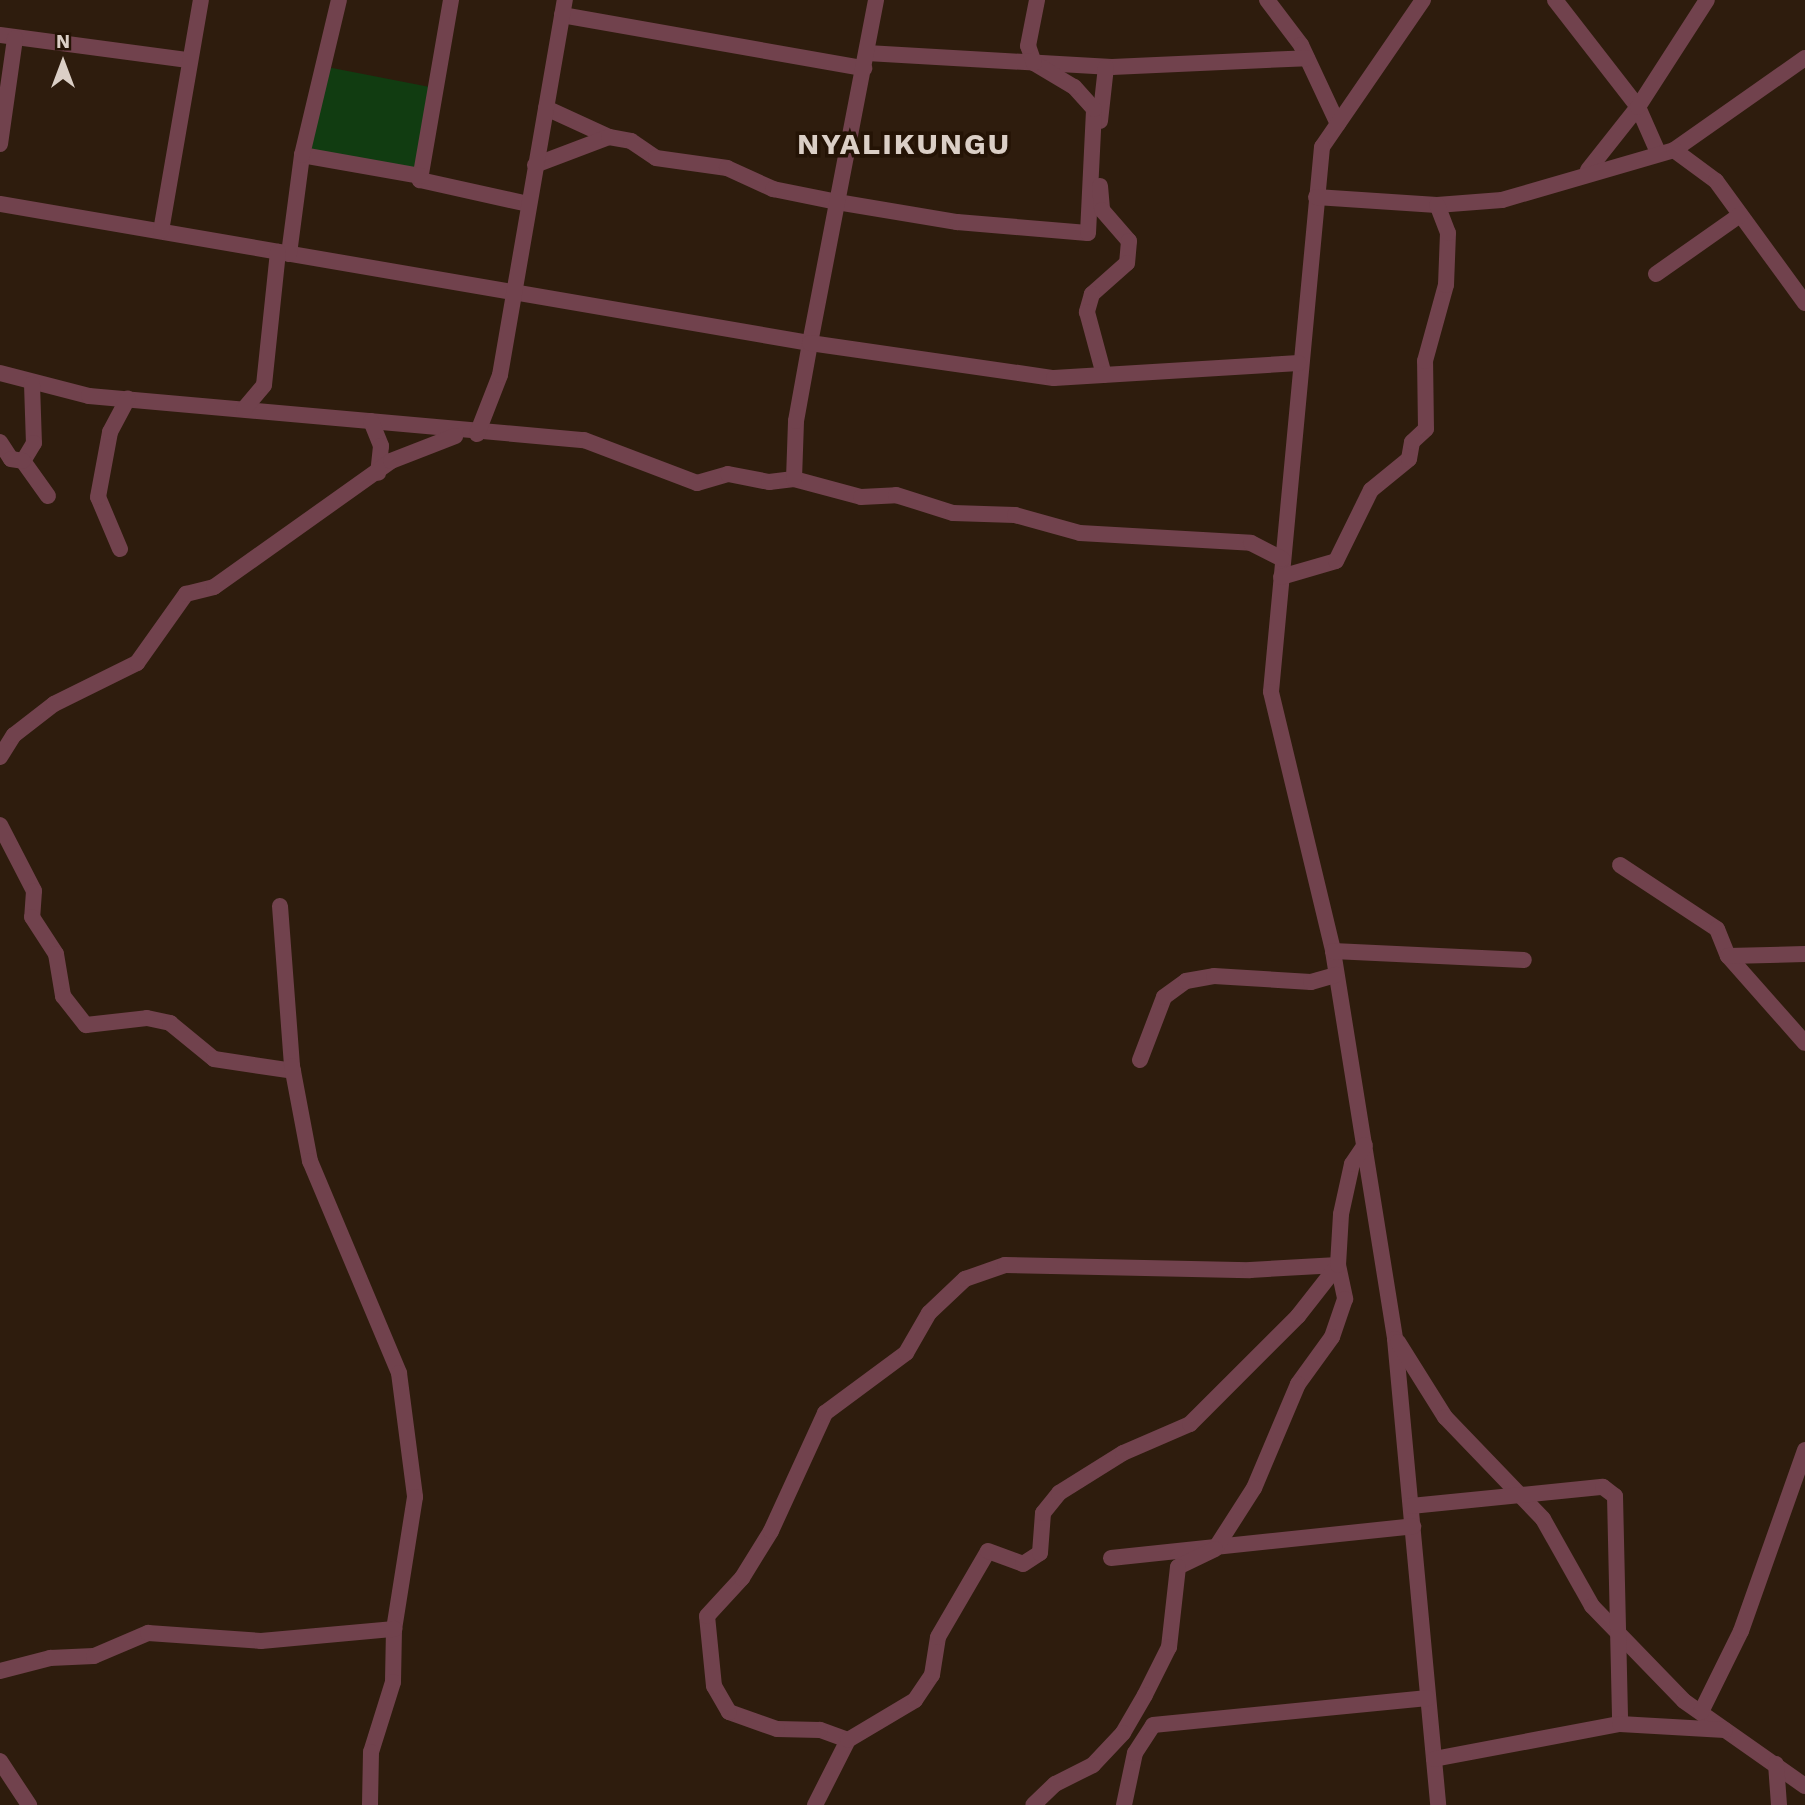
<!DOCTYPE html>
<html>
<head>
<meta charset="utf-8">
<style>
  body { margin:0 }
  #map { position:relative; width:1805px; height:1805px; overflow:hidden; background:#2e1c0d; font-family:"Work Sans",sans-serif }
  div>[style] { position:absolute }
  .green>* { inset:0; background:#113c11; transform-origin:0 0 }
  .minor>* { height:16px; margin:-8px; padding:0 8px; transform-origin:8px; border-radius:8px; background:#71424d }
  span { translate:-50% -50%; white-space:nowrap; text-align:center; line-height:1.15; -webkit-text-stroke:7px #241305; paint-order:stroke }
  .district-label { font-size:30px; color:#dbcfc6; font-weight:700; letter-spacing:2px }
  .north { position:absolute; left:28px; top:28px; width:70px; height:70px; -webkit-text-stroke:5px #241305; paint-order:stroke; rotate:0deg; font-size:19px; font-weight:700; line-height:28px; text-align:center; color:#dbcfc6 }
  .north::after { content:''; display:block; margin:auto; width:24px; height:32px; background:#dbcfc6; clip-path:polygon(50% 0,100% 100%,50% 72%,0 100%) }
</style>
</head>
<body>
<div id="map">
  <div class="green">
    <i style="left:327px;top:67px;width:106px;height:88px;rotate:11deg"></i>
  </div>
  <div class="minor">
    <i style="left:451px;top:0;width:183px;rotate:99.8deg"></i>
    <i style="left:420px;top:180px;width:111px;rotate:12.5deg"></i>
    <i style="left:1267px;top:0;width:56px;rotate:52.9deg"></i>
    <i style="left:1301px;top:45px;width:87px;rotate:64.9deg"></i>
    <i style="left:1423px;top:0;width:178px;rotate:124.5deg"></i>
    <i style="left:1322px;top:147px;width:547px;rotate:95.35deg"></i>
    <i style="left:1271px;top:692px;width:266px;rotate:76.5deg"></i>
    <i style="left:1333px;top:951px;width:393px;rotate:80.9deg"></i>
    <i style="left:1395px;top:1339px;width:468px;rotate:84.7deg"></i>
    <i style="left:1555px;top:0;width:135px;rotate:52.2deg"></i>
    <i style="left:1638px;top:107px;width:47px;rotate:66.2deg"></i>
    <i style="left:562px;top:15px;width:307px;rotate:10deg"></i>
    <i style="left:0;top:35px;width:190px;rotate:7.6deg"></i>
    <i style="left:867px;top:53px;width:245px;rotate:3.3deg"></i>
    <i style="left:1112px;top:67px;width:195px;rotate:-2.6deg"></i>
    <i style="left:546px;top:108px;width:69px;rotate:24.7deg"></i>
    <i style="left:1100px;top:121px;width:54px;rotate:-83.7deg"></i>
    <i style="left:0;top:144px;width:107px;rotate:-81.9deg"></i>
    <i style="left:1674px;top:150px;width:160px;rotate:-35.1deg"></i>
    <i style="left:302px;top:155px;width:121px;rotate:10deg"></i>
    <i style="left:535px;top:165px;width:79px;rotate:-20.7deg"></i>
    <i style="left:609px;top:137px;width:22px;rotate:10deg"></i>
    <i style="left:631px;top:141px;width:30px;rotate:34deg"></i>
    <i style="left:656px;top:158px;width:72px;rotate:8deg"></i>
    <i style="left:727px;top:168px;width:51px;rotate:24.5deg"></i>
    <i style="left:773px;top:189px;width:65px;rotate:11.5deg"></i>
    <i style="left:837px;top:202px;width:122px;rotate:9.5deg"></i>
    <i style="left:957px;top:222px;width:131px;rotate:4.8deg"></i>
    <i style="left:1088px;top:233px;width:124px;rotate:-87.2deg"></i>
    <i style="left:1094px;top:109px;width:30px;rotate:-132deg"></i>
    <i style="left:1074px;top:87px;width:47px;rotate:-149deg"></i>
    <i style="left:1034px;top:63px;width:18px;rotate:-109deg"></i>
    <i style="left:1028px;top:46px;width:47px;rotate:-78.9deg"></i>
    <i style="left:1588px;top:170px;width:80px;rotate:-51.6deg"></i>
    <i style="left:1638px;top:107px;width:127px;rotate:-57.2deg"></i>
    <i style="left:1100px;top:186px;width:24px;rotate:85deg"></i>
    <i style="left:1102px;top:210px;width:41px;rotate:48.9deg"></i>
    <i style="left:1129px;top:241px;width:22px;rotate:95deg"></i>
    <i style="left:1127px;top:263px;width:47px;rotate:138.5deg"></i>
    <i style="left:1092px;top:294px;width:19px;rotate:106deg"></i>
    <i style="left:1087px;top:312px;width:65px;rotate:74.9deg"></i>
    <i style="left:1316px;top:197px;width:121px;rotate:3.8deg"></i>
    <i style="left:1437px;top:205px;width:65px;rotate:-4.4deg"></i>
    <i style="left:1502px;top:200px;width:179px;rotate:-16.2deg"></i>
    <i style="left:1674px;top:150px;width:52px;rotate:36.4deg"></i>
    <i style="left:1716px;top:181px;width:151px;rotate:53.9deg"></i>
    <i style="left:0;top:204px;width:822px;rotate:9.74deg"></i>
    <i style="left:810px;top:343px;width:349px;rotate:-79.1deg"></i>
    <i style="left:161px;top:231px;width:234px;rotate:-80.2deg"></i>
    <i style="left:289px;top:254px;width:100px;rotate:-82.5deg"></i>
    <i style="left:302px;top:155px;width:159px;rotate:-76.6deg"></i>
    <i style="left:1656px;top:274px;width:103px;rotate:-35.1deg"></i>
    <i style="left:0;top:373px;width:92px;rotate:14.5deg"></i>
    <i style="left:89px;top:396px;width:497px;rotate:5.1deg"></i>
    <i style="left:584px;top:440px;width:121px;rotate:20.8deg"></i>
    <i style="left:697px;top:483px;width:32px;rotate:-16deg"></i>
    <i style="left:728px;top:474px;width:42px;rotate:11deg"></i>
    <i style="left:769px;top:482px;width:25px;rotate:-7deg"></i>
    <i style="left:794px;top:479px;width:69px;rotate:15deg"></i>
    <i style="left:861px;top:497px;width:35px;rotate:-3deg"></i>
    <i style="left:896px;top:495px;width:60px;rotate:17.5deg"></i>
    <i style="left:953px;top:513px;width:62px;rotate:1.8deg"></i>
    <i style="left:1015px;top:515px;width:67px;rotate:15.5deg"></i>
    <i style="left:1080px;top:533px;width:171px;rotate:3.3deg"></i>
    <i style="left:1251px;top:543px;width:35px;rotate:27deg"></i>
    <i style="left:32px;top:384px;width:59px;rotate:88.1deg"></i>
    <i style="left:34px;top:443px;width:21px;rotate:121deg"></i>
    <i style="left:23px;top:461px;width:43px;rotate:54.5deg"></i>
    <i style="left:244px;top:409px;width:31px;rotate:-50deg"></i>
    <i style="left:264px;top:385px;width:134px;rotate:-84deg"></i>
    <i style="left:371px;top:421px;width:27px;rotate:68deg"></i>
    <i style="left:381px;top:446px;width:27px;rotate:96deg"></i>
    <i style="left:477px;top:434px;width:63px;rotate:-68.7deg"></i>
    <i style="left:500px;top:375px;width:381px;rotate:-80.2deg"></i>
    <i style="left:0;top:442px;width:20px;rotate:57deg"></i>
    <i style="left:11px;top:459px;width:12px;rotate:9deg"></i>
    <i style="left:794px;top:479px;width:58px;rotate:-88deg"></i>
    <i style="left:796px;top:421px;width:79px;rotate:-79.8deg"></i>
    <i style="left:810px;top:343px;width:246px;rotate:8.2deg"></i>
    <i style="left:1054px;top:378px;width:245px;rotate:-3.5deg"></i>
    <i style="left:120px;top:549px;width:56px;rotate:-112.9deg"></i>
    <i style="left:98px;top:497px;width:66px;rotate:-79.5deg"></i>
    <i style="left:110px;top:432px;width:38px;rotate:-62deg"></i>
    <i style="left:1281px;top:577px;width:57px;rotate:-16.2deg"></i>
    <i style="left:1336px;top:561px;width:79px;rotate:-63.8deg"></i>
    <i style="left:1371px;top:490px;width:49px;rotate:-39.2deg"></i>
    <i style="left:1409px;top:459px;width:17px;rotate:-80deg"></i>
    <i style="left:1412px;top:442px;width:19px;rotate:-43deg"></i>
    <i style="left:1426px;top:429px;width:68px;rotate:-90.8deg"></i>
    <i style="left:1425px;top:361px;width:79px;rotate:-74.6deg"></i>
    <i style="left:1446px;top:285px;width:52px;rotate:-87.8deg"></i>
    <i style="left:1448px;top:233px;width:30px;rotate:-111deg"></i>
    <i style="left:0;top:757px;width:26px;rotate:-58deg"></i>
    <i style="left:14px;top:735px;width:51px;rotate:-37.8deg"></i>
    <i style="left:54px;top:704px;width:93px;rotate:-26.3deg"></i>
    <i style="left:137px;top:663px;width:85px;rotate:-54.6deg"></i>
    <i style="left:186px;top:594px;width:29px;rotate:-14deg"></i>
    <i style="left:214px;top:587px;width:217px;rotate:-35.4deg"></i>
    <i style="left:391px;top:461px;width:69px;rotate:-21.3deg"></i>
    <i style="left:0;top:825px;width:74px;rotate:62.7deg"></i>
    <i style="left:34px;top:891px;width:26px;rotate:94deg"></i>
    <i style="left:32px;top:917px;width:44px;rotate:57deg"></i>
    <i style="left:56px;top:954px;width:43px;rotate:80.5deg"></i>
    <i style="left:63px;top:996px;width:37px;rotate:52deg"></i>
    <i style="left:86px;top:1025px;width:61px;rotate:-6.5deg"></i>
    <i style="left:147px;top:1018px;width:24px;rotate:12deg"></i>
    <i style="left:170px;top:1023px;width:57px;rotate:39.3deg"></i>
    <i style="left:214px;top:1059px;width:80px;rotate:8.6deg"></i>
    <i style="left:1620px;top:865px;width:116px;rotate:33.4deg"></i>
    <i style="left:1717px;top:929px;width:29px;rotate:68deg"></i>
    <i style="left:1728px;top:956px;width:116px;rotate:48.5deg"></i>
    <i style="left:280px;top:906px;width:160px;rotate:85.7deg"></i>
    <i style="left:292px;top:1066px;width:97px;rotate:79.3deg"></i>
    <i style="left:310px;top:1161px;width:230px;rotate:67.2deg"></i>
    <i style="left:399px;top:1373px;width:125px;rotate:82.6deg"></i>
    <i style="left:415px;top:1497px;width:134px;rotate:99deg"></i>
    <i style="left:394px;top:1629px;width:53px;rotate:91.1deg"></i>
    <i style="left:393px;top:1682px;width:73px;rotate:107.4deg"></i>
    <i style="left:371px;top:1752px;width:53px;rotate:91.1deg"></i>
    <i style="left:1333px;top:951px;width:191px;rotate:2.7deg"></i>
    <i style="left:1728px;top:956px;width:77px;rotate:-1.5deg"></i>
    <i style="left:1140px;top:1060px;width:67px;rotate:-69.1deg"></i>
    <i style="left:1164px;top:997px;width:27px;rotate:-36deg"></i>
    <i style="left:1186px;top:981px;width:28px;rotate:-10deg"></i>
    <i style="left:1214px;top:976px;width:97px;rotate:3.5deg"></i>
    <i style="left:1311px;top:982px;width:26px;rotate:-16deg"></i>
    <i style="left:1398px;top:1342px;width:89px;rotate:57.9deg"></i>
    <i style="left:1445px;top:1417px;width:141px;rotate:46.1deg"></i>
    <i style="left:1543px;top:1519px;width:100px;rotate:60.6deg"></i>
    <i style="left:1592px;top:1606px;width:132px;rotate:45.9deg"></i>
    <i style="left:1684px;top:1701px;width:148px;rotate:35.1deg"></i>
    <i style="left:1411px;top:1506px;width:193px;rotate:-5.7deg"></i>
    <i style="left:1603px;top:1487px;width:15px;rotate:37deg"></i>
    <i style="left:1615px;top:1496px;width:228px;rotate:88.7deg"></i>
    <i style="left:1111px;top:1558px;width:304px;rotate:-6deg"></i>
    <i style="left:0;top:1671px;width:52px;rotate:-14.6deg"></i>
    <i style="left:50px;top:1658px;width:44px;rotate:-2.6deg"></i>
    <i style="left:94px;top:1656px;width:59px;rotate:-23.1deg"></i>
    <i style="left:148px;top:1633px;width:113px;rotate:4deg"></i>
    <i style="left:261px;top:1641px;width:134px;rotate:-5.2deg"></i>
    <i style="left:1701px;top:1712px;width:90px;rotate:-63.7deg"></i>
    <i style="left:1741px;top:1631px;width:192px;rotate:-70.5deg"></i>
    <i style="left:848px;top:1740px;width:30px;rotate:-160deg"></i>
    <i style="left:820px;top:1730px;width:43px;rotate:-178.7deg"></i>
    <i style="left:777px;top:1729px;width:51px;rotate:-160.5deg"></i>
    <i style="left:729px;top:1712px;width:30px;rotate:-120deg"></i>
    <i style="left:714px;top:1686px;width:70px;rotate:-95.7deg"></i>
    <i style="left:707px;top:1616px;width:52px;rotate:-47.4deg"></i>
    <i style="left:742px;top:1578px;width:55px;rotate:-58.3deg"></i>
    <i style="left:771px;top:1531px;width:130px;rotate:-65.4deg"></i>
    <i style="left:825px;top:1413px;width:101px;rotate:-36.5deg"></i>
    <i style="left:906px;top:1353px;width:46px;rotate:-60.1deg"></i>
    <i style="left:929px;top:1313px;width:50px;rotate:-43.4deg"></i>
    <i style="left:965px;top:1279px;width:42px;rotate:-19.3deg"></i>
    <i style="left:1005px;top:1265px;width:245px;rotate:1.2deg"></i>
    <i style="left:1250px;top:1270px;width:88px;rotate:-3.3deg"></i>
    <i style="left:1338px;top:1265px;width:35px;rotate:78deg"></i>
    <i style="left:1345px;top:1299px;width:40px;rotate:108.9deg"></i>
    <i style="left:1332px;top:1337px;width:58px;rotate:125.9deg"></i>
    <i style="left:1298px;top:1384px;width:113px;rotate:112.9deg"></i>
    <i style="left:1254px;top:1488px;width:72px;rotate:122.6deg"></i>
    <i style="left:1215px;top:1549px;width:41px;rotate:154.1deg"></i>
    <i style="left:1178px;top:1567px;width:81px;rotate:96.4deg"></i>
    <i style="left:1169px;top:1647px;width:54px;rotate:116.6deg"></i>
    <i style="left:1145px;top:1695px;width:44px;rotate:120.1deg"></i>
    <i style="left:1123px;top:1733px;width:44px;rotate:133.2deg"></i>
    <i style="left:1093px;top:1765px;width:42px;rotate:153.4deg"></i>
    <i style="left:1055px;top:1784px;width:30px;rotate:136deg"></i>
    <i style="left:1434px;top:1759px;width:189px;rotate:-10.7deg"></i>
    <i style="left:1620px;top:1724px;width:105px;rotate:3.3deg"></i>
    <i style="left:0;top:1761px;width:53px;rotate:56.6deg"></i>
    <i style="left:1776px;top:1764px;width:41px;rotate:85.8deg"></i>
    <i style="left:815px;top:1805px;width:73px;rotate:-63.1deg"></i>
    <i style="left:848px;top:1740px;width:78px;rotate:-30.8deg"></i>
    <i style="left:915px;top:1700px;width:30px;rotate:-56deg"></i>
    <i style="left:932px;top:1675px;width:38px;rotate:-81deg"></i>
    <i style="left:938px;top:1637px;width:99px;rotate:-59.8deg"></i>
    <i style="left:988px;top:1551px;width:37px;rotate:20deg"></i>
    <i style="left:1023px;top:1564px;width:20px;rotate:-33deg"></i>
    <i style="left:1040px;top:1553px;width:40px;rotate:-85.7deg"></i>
    <i style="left:1043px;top:1513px;width:26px;rotate:-51deg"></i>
    <i style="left:1059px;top:1493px;width:75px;rotate:-32deg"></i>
    <i style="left:1123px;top:1453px;width:73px;rotate:-23.4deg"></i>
    <i style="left:1190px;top:1424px;width:153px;rotate:-45deg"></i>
    <i style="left:1298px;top:1316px;width:65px;rotate:-51.9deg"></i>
    <i style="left:1338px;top:1265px;width:51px;rotate:-86.6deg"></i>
    <i style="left:1341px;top:1214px;width:51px;rotate:-77.6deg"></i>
    <i style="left:1352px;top:1164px;width:23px;rotate:-56deg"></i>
    <i style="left:1124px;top:1805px;width:53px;rotate:-78.1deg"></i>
    <i style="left:1135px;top:1753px;width:33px;rotate:-57deg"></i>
    <i style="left:1153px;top:1725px;width:276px;rotate:-5.6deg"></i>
  </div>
  <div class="district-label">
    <span style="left:904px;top:144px">NYALIKUNGU</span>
  </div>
  <div class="north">N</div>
</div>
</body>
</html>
